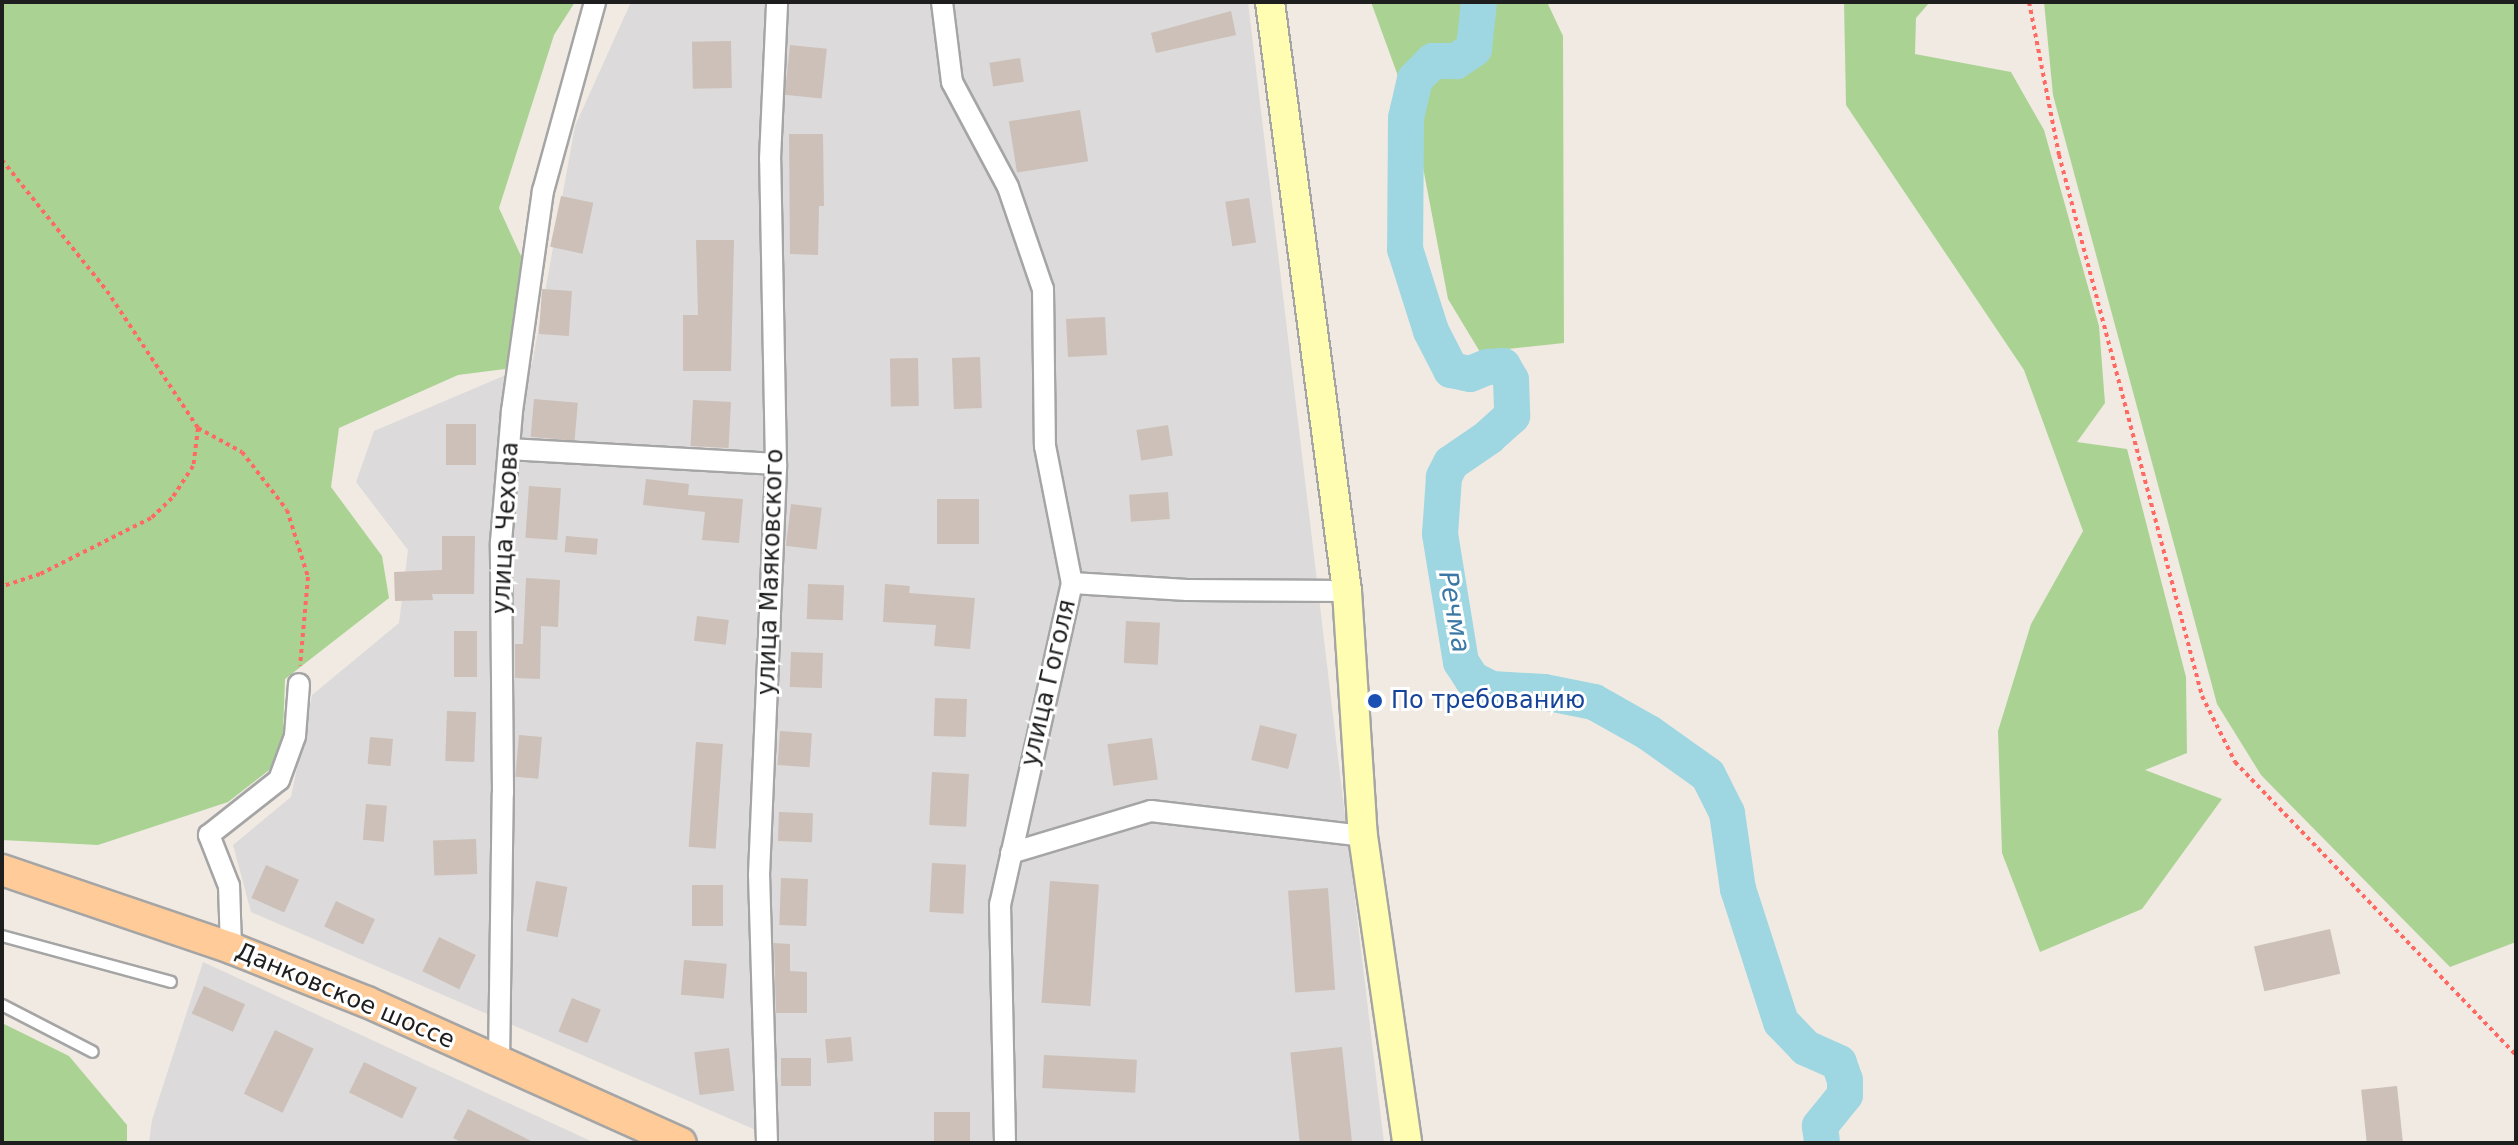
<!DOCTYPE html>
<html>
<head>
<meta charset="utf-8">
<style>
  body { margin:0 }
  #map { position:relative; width:2518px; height:1145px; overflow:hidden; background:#f0eae2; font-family:"DejaVu Sans",sans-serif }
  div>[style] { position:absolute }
  .residential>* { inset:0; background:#dcdada }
  .forest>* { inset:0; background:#aad393 }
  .river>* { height:36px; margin:-18px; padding:0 18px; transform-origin:18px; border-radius:18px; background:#9ed7e2 }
  .building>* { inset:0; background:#ccc0b8; transform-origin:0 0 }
  .path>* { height:4px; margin-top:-2px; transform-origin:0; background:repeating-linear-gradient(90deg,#ff6964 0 4px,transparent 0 8px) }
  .roads { filter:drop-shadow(2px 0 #a5a5a5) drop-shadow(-2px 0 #a5a5a5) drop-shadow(0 2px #a5a5a5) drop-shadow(0 -2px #a5a5a5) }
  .lane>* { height:10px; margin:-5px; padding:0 5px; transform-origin:5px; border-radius:5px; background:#fff }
  .street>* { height:20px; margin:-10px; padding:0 10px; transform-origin:10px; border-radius:10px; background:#fff }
  .secondary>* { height:28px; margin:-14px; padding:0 14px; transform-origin:14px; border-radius:14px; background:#fffdb1 }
  .primary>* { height:30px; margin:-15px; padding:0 15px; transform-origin:15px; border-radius:15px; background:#ffcb98 }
  .dots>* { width:22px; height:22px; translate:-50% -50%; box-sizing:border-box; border:4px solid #fff; border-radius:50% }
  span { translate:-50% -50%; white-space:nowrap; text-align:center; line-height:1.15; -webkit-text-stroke:6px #fff; paint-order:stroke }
  .street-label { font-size:24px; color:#1e1e1e }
  .transit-label { font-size:24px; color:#164399 }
  .left { translate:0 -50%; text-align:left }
  .water-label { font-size:26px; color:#3c78a6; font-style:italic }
  .frame { position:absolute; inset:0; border:4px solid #1e1e1e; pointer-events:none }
</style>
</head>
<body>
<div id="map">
  <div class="residential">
    <i style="clip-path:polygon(631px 2px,1248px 2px,1384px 1143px,786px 1143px,251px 912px,233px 845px,291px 797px,312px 695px,399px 623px,408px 550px,356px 482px,374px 431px,532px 364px,575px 126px)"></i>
    <i style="clip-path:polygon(203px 962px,595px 1143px,149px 1143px,152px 1120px)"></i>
  </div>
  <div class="forest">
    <i style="clip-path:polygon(2px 2px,575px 2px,554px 35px,499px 208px,521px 256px,519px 345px,505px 369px,458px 375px,339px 428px,331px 487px,382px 556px,389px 598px,285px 679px,282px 760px,228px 802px,98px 845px,2px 840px)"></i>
    <i style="clip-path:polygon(1371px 2px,1547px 2px,1563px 36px,1564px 343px,1480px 352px,1448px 299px,1414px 120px)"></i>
    <i style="clip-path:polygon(1844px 2px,1930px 2px,1916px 18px,1915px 54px,2011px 72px,2044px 130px,2099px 326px,2105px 403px,2077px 442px,2127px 449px,2186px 677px,2187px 753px,2145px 770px,2222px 799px,2142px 909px,2040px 952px,2002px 853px,1998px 731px,2031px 624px,2083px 531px,2024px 370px,1846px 105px)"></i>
    <i style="clip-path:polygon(2044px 2px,2516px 2px,2516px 942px,2450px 967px,2261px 775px,2217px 704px,2053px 95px)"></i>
    <i style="clip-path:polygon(2px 1023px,69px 1056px,127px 1125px,127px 1143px,2px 1143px)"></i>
  </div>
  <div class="river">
    <i style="left:1479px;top:2px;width:47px;rotate:96.1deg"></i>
    <i style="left:1474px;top:49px;width:22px;rotate:146deg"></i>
    <i style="left:1456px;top:61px;width:23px;rotate:180deg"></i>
    <i style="left:1433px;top:61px;width:25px;rotate:135deg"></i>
    <i style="left:1415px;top:79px;width:40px;rotate:103deg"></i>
    <i style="left:1406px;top:118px;width:131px;rotate:90.4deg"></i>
    <i style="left:1405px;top:249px;width:86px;rotate:72.4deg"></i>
    <i style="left:1431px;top:331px;width:44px;rotate:62.9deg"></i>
    <i style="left:1451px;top:370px;width:19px;rotate:12deg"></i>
    <i style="left:1470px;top:374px;width:18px;rotate:-22deg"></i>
    <i style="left:1487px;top:367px;width:16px;rotate:-4deg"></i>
    <i style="left:1503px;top:366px;width:16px;rotate:60deg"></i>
    <i style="left:1511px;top:380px;width:36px;rotate:88deg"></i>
    <i style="left:1512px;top:416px;width:31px;rotate:138deg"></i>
    <i style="left:1489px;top:437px;width:46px;rotate:145.6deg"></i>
    <i style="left:1451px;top:463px;width:16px;rotate:117deg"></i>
    <i style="left:1444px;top:477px;width:57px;rotate:94deg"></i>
    <i style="left:1440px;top:534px;width:130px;rotate:80.7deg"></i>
    <i style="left:1461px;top:662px;width:20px;rotate:57deg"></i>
    <i style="left:1472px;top:679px;width:22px;rotate:27deg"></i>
    <i style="left:1492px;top:689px;width:52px;rotate:3.3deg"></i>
    <i style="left:1544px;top:692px;width:51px;rotate:11.3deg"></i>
    <i style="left:1594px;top:702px;width:63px;rotate:29.4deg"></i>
    <i style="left:1649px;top:733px;width:72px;rotate:35.4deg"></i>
    <i style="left:1708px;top:775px;width:42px;rotate:63.4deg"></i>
    <i style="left:1727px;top:813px;width:77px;rotate:81.8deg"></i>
    <i style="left:1738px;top:889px;width:140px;rotate:72.1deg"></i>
    <i style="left:1781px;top:1022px;width:36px;rotate:46deg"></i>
    <i style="left:1806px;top:1048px;width:36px;rotate:24deg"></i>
    <i style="left:1839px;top:1063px;width:18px;rotate:71deg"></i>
    <i style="left:1845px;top:1080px;width:15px;rotate:90deg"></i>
    <i style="left:1845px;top:1095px;width:40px;rotate:129deg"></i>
    <i style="left:1820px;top:1126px;width:17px;rotate:83deg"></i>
  </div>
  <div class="building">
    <i style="clip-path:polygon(1231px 11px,1236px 35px,1156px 53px,1151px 33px)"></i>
    <i style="left:731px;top:41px;width:47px;height:39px;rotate:89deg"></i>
    <i style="left:790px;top:45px;width:37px;height:50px;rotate:6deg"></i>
    <i style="left:1020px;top:58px;width:24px;height:31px;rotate:81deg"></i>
    <i style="left:1080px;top:110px;width:52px;height:72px;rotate:81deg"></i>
    <i style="clip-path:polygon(789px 134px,823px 134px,824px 206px,819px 206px,818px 255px,790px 254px)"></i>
    <i style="left:561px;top:196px;width:33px;height:52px;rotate:12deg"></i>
    <i style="left:1249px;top:198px;width:45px;height:24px;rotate:81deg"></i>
    <i style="clip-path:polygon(696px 240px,734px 240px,731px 371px,683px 371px,683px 315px,698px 315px)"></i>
    <i style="left:542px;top:289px;width:30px;height:45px;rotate:4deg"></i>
    <i style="left:1105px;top:317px;width:38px;height:39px;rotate:87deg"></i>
    <i style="left:980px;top:357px;width:51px;height:28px;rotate:88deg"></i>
    <i style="left:918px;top:358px;width:48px;height:28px;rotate:89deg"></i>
    <i style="left:534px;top:399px;width:44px;height:38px;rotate:5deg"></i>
    <i style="left:693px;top:400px;width:38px;height:46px;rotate:3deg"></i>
    <i style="left:446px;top:424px;width:30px;height:41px"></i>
    <i style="left:1168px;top:425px;width:31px;height:32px;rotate:81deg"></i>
    <i style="clip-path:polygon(646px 479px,689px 484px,688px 495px,743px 499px,739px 543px,702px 540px,705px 512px,643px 505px)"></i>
    <i style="left:529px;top:486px;width:32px;height:52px;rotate:4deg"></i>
    <i style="left:1168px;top:492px;width:27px;height:39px;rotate:86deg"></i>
    <i style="left:937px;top:499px;width:42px;height:45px"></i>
    <i style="left:791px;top:504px;width:31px;height:42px;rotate:7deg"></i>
    <i style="clip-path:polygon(442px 536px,475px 536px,474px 594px,432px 594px,433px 600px,395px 601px,394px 572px,442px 570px)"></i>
    <i style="left:566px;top:536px;width:32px;height:16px;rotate:5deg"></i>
    <i style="clip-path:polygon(526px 578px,560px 580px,558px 627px,541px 626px,540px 679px,515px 678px,515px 644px,523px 644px)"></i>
    <i style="left:808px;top:584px;width:36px;height:35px;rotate:2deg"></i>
    <i style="clip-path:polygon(885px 584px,910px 586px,909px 593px,975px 598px,970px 649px,934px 646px,936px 625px,883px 622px)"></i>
    <i style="left:697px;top:616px;width:32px;height:25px;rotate:7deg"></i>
    <i style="left:1126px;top:621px;width:34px;height:42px;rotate:3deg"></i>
    <i style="left:454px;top:631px;width:23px;height:46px"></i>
    <i style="left:791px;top:652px;width:32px;height:35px;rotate:2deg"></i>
    <i style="left:935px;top:698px;width:32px;height:38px;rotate:2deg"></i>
    <i style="left:447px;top:711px;width:29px;height:50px;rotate:2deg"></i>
    <i style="left:1260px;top:725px;width:38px;height:36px;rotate:14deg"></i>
    <i style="left:780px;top:731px;width:32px;height:34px;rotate:4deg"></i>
    <i style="left:519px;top:735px;width:23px;height:42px;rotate:5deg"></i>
    <i style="left:370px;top:737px;width:23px;height:27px;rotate:5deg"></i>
    <i style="left:1152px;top:738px;width:42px;height:45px;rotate:82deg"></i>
    <i style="left:696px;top:742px;width:27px;height:105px;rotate:4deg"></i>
    <i style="left:932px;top:772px;width:37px;height:53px;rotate:3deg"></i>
    <i style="left:366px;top:804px;width:21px;height:36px;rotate:5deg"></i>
    <i style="left:779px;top:812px;width:34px;height:29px;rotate:2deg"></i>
    <i style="left:476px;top:839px;width:35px;height:43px;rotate:88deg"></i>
    <i style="left:932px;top:863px;width:34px;height:49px;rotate:3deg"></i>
    <i style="left:266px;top:865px;width:36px;height:36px;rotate:24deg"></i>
    <i style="left:781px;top:878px;width:27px;height:47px;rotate:2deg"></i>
    <i style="left:536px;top:881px;width:32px;height:51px;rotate:11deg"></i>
    <i style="left:1050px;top:881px;width:49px;height:122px;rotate:4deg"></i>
    <i style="left:692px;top:885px;width:31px;height:41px"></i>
    <i style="left:1328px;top:888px;width:102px;height:40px;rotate:86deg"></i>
    <i style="left:336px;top:901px;width:43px;height:28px;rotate:25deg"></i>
    <i style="left:2330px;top:929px;width:46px;height:78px;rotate:77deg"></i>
    <i style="left:439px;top:937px;width:41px;height:38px;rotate:26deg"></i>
    <i style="clip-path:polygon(774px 943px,790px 944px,790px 971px,807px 972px,807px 1013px,776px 1013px)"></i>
    <i style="left:684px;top:960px;width:43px;height:35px;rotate:5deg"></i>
    <i style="left:204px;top:986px;width:45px;height:30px;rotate:24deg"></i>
    <i style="left:572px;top:998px;width:31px;height:36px;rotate:22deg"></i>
    <i style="left:275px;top:1030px;width:43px;height:71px;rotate:26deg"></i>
    <i style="left:851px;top:1037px;width:24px;height:26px;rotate:85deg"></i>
    <i style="left:1342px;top:1047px;width:97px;height:52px;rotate:84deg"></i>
    <i style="left:729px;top:1048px;width:43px;height:35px;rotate:83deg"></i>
    <i style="left:1044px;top:1055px;width:93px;height:33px;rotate:3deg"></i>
    <i style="left:811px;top:1058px;width:28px;height:30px;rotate:90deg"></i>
    <i style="left:364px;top:1062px;width:59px;height:34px;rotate:26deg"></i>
    <i style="left:2397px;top:1086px;width:57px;height:36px;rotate:84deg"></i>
    <i style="clip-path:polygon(468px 1109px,535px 1143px,463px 1143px,453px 1138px)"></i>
    <i style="left:934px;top:1112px;width:36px;height:31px"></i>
  </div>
  <div class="path">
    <i style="left:2029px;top:2px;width:156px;rotate:78.9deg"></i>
    <i style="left:2059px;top:155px;width:560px;rotate:75.19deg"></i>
    <i style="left:2202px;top:696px;width:74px;rotate:63.4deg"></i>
    <i style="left:2235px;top:762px;width:406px;rotate:46.2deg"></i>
    <i style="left:2px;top:160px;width:168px;rotate:51.3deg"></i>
    <i style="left:107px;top:291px;width:164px;rotate:56.4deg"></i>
    <i style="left:198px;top:428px;width:38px;rotate:97deg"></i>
    <i style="left:193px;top:466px;width:38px;rotate:123deg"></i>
    <i style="left:172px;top:498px;width:29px;rotate:136deg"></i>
    <i style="left:151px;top:518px;width:124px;rotate:153.2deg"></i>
    <i style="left:40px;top:574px;width:40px;rotate:162deg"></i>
    <i style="left:198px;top:428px;width:50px;rotate:28.6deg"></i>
    <i style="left:242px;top:452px;width:73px;rotate:52.2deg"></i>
    <i style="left:287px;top:510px;width:70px;rotate:72.6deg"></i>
    <i style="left:308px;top:577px;width:89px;rotate:95.1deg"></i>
  </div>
  <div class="roads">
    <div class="lane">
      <i style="left:2px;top:936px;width:175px;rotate:15.2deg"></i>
      <i style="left:2px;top:1005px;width:102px;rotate:27.3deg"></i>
    </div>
    <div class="street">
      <i style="left:942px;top:2px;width:81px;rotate:82.9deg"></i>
      <i style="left:952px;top:82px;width:119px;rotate:61.9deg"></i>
      <i style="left:1008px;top:187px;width:108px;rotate:71.1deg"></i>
      <i style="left:1043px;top:289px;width:157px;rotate:89.3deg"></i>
      <i style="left:1045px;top:446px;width:140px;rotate:78.9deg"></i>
      <i style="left:1072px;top:583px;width:329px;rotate:102.6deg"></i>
      <i style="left:1000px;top:904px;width:239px;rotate:88.8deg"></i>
      <i style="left:509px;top:449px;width:267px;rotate:3.2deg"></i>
      <i style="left:1072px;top:583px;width:115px;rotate:3.5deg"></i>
      <i style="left:1187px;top:590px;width:160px;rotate:0.4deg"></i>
      <i style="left:1011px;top:853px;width:146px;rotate:-16.7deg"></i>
      <i style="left:1151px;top:811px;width:213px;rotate:6.7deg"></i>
      <i style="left:231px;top:948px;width:62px;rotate:-91.8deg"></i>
      <i style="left:229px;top:886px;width:55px;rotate:-111.4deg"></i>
      <i style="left:209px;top:835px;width:89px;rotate:-38.2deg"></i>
      <i style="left:279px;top:780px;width:47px;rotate:-70deg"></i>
      <i style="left:295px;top:736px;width:52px;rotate:-85.6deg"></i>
      <i style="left:499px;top:1063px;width:270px;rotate:-89.2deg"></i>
      <i style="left:503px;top:793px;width:251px;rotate:-90.5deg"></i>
      <i style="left:501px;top:542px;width:131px;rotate:-85.2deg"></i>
      <i style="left:512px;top:411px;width:222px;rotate:-82deg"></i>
      <i style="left:543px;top:191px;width:196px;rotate:-74.6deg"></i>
      <i style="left:767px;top:1143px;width:268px;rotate:-91.7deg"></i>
      <i style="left:759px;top:875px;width:411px;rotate:-87.6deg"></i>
      <i style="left:776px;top:464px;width:305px;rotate:-91.1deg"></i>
      <i style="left:770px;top:159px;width:157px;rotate:-87.4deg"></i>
    </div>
    <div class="secondary">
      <i style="left:1270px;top:2px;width:594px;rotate:82.55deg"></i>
      <i style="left:1347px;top:591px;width:246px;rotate:86.3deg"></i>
      <i style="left:1363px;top:836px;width:310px;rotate:81.8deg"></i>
    </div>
    <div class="primary">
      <i style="left:2px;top:870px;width:242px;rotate:18.8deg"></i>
      <i style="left:231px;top:948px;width:146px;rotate:21.7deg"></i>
      <i style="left:367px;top:1002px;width:344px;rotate:24.2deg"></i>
    </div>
  </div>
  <div class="dots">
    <i style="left:1375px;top:701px;background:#1a4fb4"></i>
  </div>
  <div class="street-label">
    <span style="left:506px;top:528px;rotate:-87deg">улица Чехова</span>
    <span style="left:771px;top:572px;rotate:-88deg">улица Маяковского</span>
    <span style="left:1049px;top:683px;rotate:-77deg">улица Гоголя</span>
    <span style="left:345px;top:996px;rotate:23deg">Данковское шоссе</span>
  </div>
  <div class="transit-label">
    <span class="left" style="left:1391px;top:701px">По требованию</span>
  </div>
  <div class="water-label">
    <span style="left:1454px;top:612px;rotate:80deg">Речма</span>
  </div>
  <div class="frame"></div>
</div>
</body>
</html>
